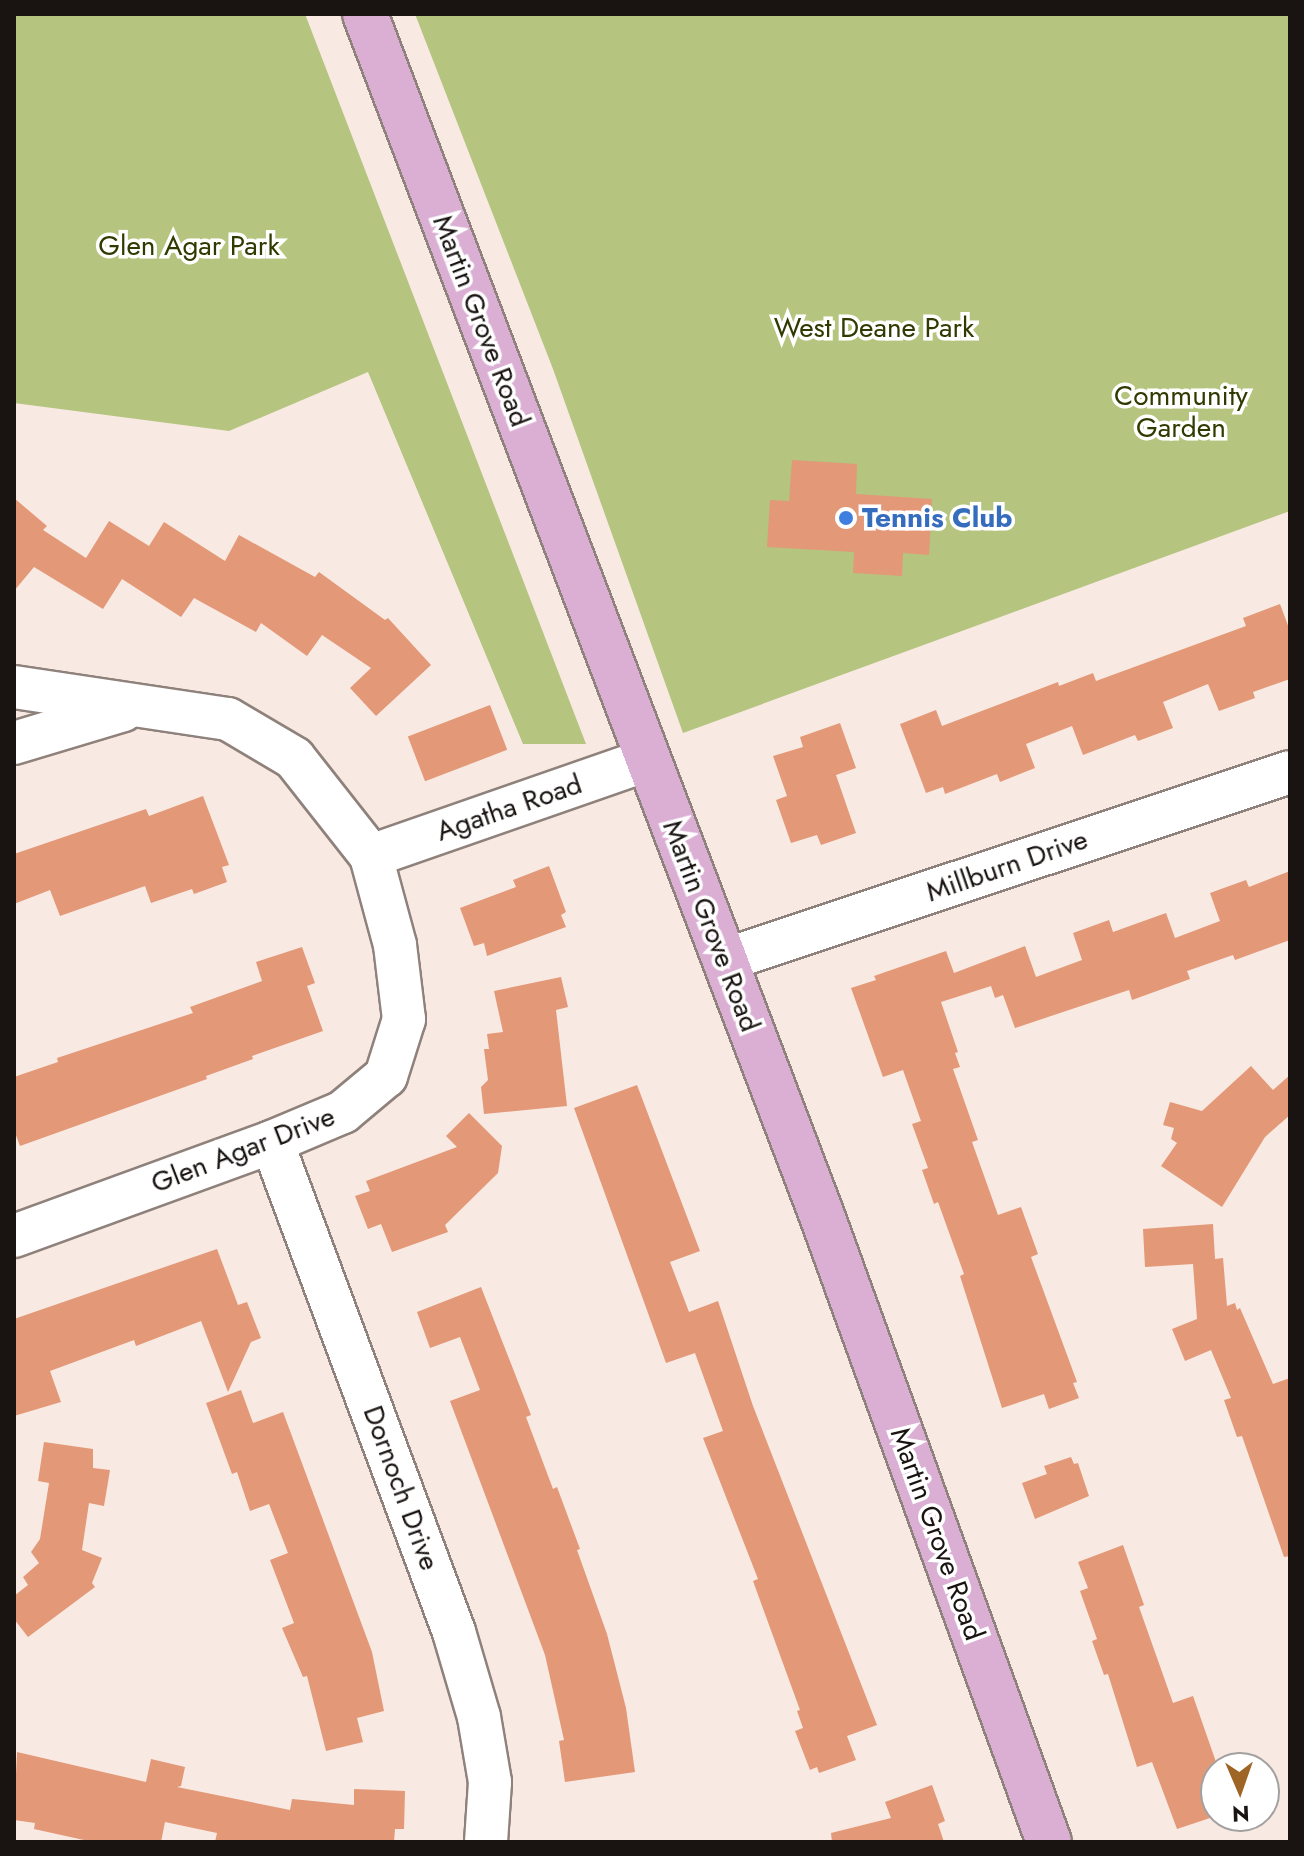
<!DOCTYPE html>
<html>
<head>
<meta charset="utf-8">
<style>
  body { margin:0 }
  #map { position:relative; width:1304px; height:1856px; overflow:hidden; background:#f8e9e2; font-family:Jost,sans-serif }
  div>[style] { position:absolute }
  .green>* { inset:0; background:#b5c47f }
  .building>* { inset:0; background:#e39877; transform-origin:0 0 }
  .roads { filter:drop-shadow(2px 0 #8f817b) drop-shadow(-2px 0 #8f817b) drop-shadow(0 2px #8f817b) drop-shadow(0 -2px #8f817b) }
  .minor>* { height:42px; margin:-21px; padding:0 21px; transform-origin:21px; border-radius:21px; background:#fff }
  .major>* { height:44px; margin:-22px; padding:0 22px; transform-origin:22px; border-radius:22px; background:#dbafd4 }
  .dots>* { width:22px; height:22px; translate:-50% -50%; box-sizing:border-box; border:4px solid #fff; border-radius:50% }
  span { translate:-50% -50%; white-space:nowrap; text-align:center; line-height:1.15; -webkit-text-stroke:7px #fff; paint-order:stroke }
  .park-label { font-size:28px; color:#313a00 }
  .street-label { font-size:28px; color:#191412 }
  .shop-label { font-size:28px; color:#366cbe; font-weight:700 }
  .left { translate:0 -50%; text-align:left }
  .frame { position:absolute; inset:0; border:16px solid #191412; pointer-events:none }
  .north { position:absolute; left:1200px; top:1752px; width:80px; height:80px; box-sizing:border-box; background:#fff; border:2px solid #a3a1a0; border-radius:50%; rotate:178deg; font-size:22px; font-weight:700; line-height:32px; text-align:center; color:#191412 }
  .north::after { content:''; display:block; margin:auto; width:28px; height:36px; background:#9f6525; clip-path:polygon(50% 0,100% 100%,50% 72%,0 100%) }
</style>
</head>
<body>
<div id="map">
  <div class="green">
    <i style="clip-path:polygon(14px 14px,305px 14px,586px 744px,523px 744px,368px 372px,229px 431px,14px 403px)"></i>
    <i style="clip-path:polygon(415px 14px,1290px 14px,1290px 511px,683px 733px,553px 369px)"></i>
  </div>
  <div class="building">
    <i style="clip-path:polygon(792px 460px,857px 464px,856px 494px,932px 499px,929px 555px,903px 553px,902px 576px,853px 573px,854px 552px,767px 547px,770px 500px,789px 501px)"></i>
    <i style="clip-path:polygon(14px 498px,47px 526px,43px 530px,86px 558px,109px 521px,149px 546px,164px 522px,225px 561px,239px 535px,315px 577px,319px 572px,385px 620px,388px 618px,431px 665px,376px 716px,350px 688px,371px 668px,322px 635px,307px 656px,261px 623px,256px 632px,194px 598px,181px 617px,122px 579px,103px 609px,34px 567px,14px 591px)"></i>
    <i style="clip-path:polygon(1280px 604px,1290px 631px,1290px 679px,1253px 692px,1255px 698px,1219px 711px,1208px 684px,1163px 702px,1173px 728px,1138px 741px,1135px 735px,1083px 755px,1072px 726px,1026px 744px,1035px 768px,1000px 782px,997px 774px,945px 794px,943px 787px,926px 793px,900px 724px,936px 710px,942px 726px,1058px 682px,1059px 686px,1093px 673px,1096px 681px,1246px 626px,1243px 618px)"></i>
    <i style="left:490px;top:705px;width:48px;height:88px;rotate:69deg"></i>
    <i style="clip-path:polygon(840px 723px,856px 768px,836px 775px,856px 833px,821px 845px,817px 835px,791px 843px,776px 800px,787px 796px,773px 756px,803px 747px,800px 737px)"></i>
    <i style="clip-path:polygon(203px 796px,229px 865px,222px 867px,227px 882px,194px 894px,192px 889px,151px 903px,145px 886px,60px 916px,50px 890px,14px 904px,14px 854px,146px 809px,149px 816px)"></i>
    <i style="clip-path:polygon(549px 866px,566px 912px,561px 915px,566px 927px,487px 956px,484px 943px,474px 946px,460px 908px,516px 887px,513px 880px)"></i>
    <i style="clip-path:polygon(1290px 871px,1290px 940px,1235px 960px,1233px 955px,1187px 971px,1190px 979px,1132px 1000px,1129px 990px,1015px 1028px,1003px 995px,995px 998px,991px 986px,941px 1002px,958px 1052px,955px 1053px,960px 1067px,953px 1069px,978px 1140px,972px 1142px,998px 1215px,1021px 1207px,1038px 1254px,1031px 1257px,1077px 1382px,1073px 1383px,1079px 1398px,1049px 1409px,1044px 1394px,1002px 1408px,960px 1276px,964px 1274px,938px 1202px,934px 1204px,922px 1170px,928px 1168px,912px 1124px,921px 1121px,903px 1070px,883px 1077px,851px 988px,876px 980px,874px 976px,946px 951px,954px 973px,1025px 946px,1036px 977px,1082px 960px,1073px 933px,1109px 920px,1113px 932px,1166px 913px,1175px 938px,1220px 921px,1210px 893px,1246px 880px,1249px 887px)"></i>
    <i style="clip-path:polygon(302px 947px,315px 983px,307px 986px,323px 1031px,252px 1056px,253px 1059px,206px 1076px,207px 1079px,20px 1146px,14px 1130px,14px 1077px,58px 1062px,57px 1058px,193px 1013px,190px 1007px,262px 981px,256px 962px)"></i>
    <i style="clip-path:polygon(561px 977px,568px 1007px,556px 1010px,567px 1106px,484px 1114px,481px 1087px,488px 1080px,484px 1049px,489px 1049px,487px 1034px,503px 1032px,494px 991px)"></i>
    <i style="clip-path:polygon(1251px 1066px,1273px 1090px,1290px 1075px,1290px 1115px,1265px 1137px,1222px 1207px,1161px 1166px,1177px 1143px,1171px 1139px,1174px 1128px,1163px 1125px,1170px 1102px,1202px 1111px)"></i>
    <i style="clip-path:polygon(637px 1085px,700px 1251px,670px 1262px,689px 1312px,718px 1301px,753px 1406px,877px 1725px,847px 1736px,856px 1760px,819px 1773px,817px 1767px,810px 1770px,795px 1731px,803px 1728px,797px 1711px,800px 1710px,753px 1581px,758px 1579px,703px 1438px,723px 1431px,695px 1353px,666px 1363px,574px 1108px)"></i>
    <i style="clip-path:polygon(469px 1113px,502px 1146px,498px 1173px,445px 1225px,448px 1232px,392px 1252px,381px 1224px,368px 1229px,355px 1196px,370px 1191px,366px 1181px,457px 1147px,446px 1136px)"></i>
    <i style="clip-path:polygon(1213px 1224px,1215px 1259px,1223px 1258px,1227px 1306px,1235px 1303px,1237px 1310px,1240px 1308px,1273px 1384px,1290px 1378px,1290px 1556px,1284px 1557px,1242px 1436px,1237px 1437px,1224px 1400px,1231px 1398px,1211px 1350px,1185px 1361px,1172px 1329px,1197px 1319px,1193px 1264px,1145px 1267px,1143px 1229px)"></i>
    <i style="clip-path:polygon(217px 1249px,238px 1305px,247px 1302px,261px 1338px,251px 1342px,228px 1392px,201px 1321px,136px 1346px,134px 1340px,50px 1371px,61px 1402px,14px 1416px,14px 1319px)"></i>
    <i style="clip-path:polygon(481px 1287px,531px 1415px,526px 1417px,553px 1489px,557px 1487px,580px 1549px,577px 1550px,607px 1634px,626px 1708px,635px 1772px,565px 1782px,559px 1741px,564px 1740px,545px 1655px,450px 1401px,480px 1390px,460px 1337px,430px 1348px,417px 1312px)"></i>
    <i style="clip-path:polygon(241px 1390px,253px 1423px,283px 1412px,372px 1652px,384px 1711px,357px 1718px,363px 1742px,326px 1751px,307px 1676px,303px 1677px,282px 1628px,294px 1623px,270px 1560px,288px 1553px,269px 1504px,250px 1511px,237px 1472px,232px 1474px,206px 1403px)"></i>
    <i style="clip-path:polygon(44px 1442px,93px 1449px,93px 1468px,110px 1470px,104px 1506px,89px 1503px,82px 1550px,102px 1558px,92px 1583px,95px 1587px,28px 1637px,14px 1619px,14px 1596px,28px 1585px,23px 1577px,39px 1563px,31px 1552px,40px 1539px,49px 1483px,38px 1481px)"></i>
    <i style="clip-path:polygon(1071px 1457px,1074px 1464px,1078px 1463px,1089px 1496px,1035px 1519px,1022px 1483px,1047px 1474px,1044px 1466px)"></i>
    <i style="clip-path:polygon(1123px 1545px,1144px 1605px,1139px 1607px,1173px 1703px,1193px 1696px,1216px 1762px,1216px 1816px,1177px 1829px,1152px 1762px,1137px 1767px,1108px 1674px,1104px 1675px,1092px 1641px,1097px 1639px,1080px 1591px,1088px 1588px,1078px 1562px)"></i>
    <i style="clip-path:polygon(17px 1752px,146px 1782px,151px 1759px,185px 1767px,181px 1786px,177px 1787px,290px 1810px,292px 1799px,354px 1805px,354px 1789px,405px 1791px,404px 1829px,395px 1829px,394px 1842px,215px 1842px,217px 1833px,165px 1822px,161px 1842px,93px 1842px,34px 1829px,35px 1823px,14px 1820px)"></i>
    <i style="clip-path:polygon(932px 1785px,945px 1821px,938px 1824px,944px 1842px,832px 1842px,831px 1833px,891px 1818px,885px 1802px)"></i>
  </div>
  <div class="roads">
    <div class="minor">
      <i style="left:14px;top:687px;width:216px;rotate:8.5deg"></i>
      <i style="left:228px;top:719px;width:77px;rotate:30.6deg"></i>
      <i style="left:294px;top:758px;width:125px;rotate:51.8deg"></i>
      <i style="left:371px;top:856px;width:92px;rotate:74.9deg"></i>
      <i style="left:395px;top:945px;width:75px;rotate:83.1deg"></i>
      <i style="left:404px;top:1019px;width:60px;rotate:107.5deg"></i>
      <i style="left:386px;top:1076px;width:56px;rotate:140.1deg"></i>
      <i style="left:343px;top:1112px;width:77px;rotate:157.1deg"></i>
      <i style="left:272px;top:1142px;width:275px;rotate:160deg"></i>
      <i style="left:14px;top:743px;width:114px;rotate:-16.8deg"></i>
      <i style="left:371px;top:856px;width:292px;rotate:-19.2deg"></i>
      <i style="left:725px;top:960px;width:595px;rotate:-18.4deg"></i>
      <i style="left:272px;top:1142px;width:523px;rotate:69.62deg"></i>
      <i style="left:454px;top:1632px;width:89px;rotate:73.6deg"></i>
      <i style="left:479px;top:1717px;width:66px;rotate:80.4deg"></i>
      <i style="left:490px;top:1782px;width:60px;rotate:93.8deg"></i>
    </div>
    <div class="major">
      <i style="left:365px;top:14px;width:1283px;rotate:69.18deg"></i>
      <i style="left:821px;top:1213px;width:669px;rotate:70.08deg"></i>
    </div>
  </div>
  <div class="dots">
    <i style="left:846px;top:518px;background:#3f7fe0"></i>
  </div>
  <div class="park-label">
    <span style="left:189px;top:246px">Glen Agar Park</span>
    <span style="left:874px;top:328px">West Deane Park</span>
    <span style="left:1181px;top:412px">Community<br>Garden</span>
  </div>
  <div class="street-label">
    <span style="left:481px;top:321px;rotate:69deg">Martin Grove Road</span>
    <span style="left:509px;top:808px;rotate:-19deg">Agatha Road</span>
    <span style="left:1007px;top:866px;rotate:-19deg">Millburn Drive</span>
    <span style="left:711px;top:926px;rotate:69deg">Martin Grove Road</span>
    <span style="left:243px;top:1150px;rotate:-21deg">Glen Agar Drive</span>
    <span style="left:401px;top:1488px;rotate:70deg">Dornoch Drive</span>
    <span style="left:937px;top:1534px;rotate:70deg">Martin Grove Road</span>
  </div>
  <div class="shop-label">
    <span class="left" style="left:862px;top:518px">Tennis Club</span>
  </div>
  <div class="frame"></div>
  <div class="north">N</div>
</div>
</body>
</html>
